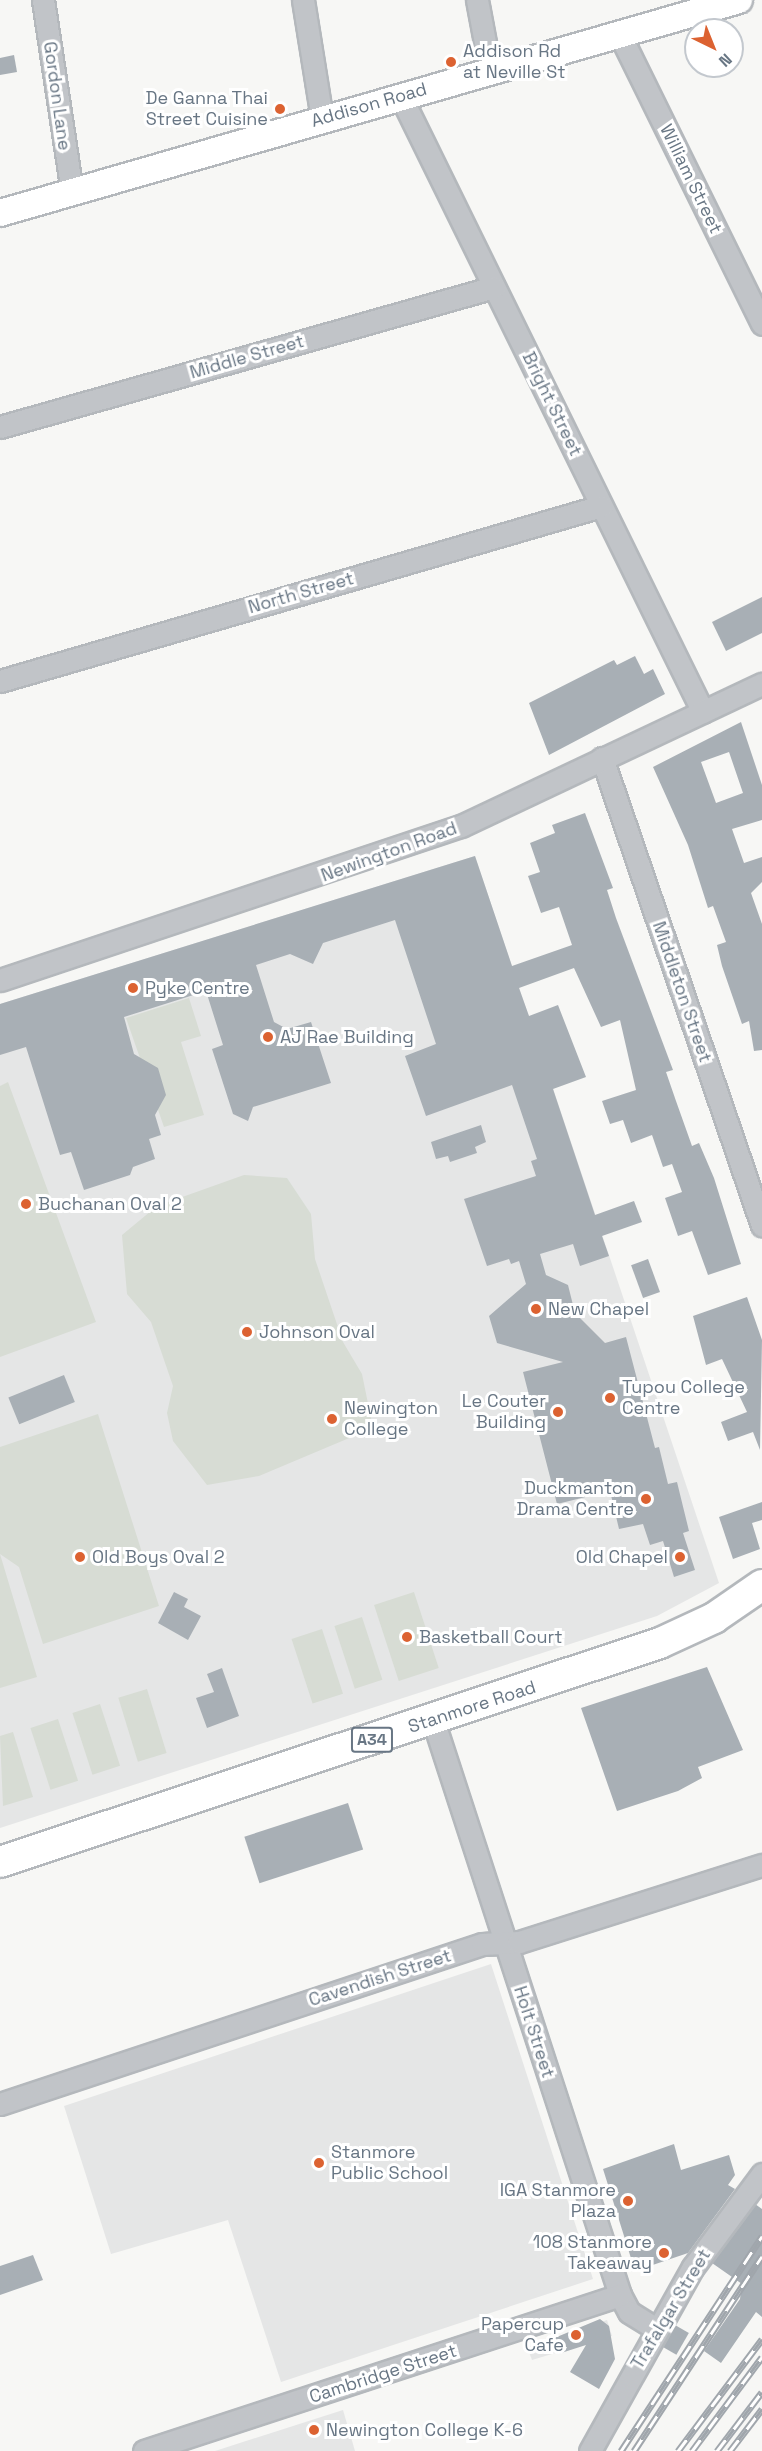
<!DOCTYPE html>
<html>
<head>
<meta charset="utf-8">
<style>
  body { margin:0 }
  #map { position:relative; width:762px; height:2451px; overflow:hidden; background:#f7f7f5; font-family:"Space Grotesk",sans-serif }
  div>[style] { position:absolute }
  .built>* { inset:0; background:#e5e6e6 }
  .green>* { inset:0; background:#d7dcd4; transform-origin:0 0 }
  .building>* { inset:0; background:#a8afb5; transform-origin:0 0 }
  .roads { filter:drop-shadow(2px 0 #b4b8bc) drop-shadow(-2px 0 #b4b8bc) drop-shadow(0 2px #b4b8bc) drop-shadow(0 -2px #b4b8bc) }
  .minor>* { height:21px; margin:-10.5px; padding:0 10.5px; transform-origin:10.5px; border-radius:10.5px; background:#c1c4c8 }
  .major>* { height:26px; margin:-13px; padding:0 13px; transform-origin:13px; border-radius:13px; background:#fff }
  .highway>* { height:30px; margin:-15px; padding:0 15px; transform-origin:15px; border-radius:15px; background:#fff }
  .rail>* { height:7px; margin-top:-3.5px; transform-origin:0; background:repeating-linear-gradient(90deg,#fff 0 14px,#a0a6ac 0 28px); box-sizing:border-box; border-block:2px solid #a0a6ac }
  .dots>* { width:16px; height:16px; translate:-50% -50%; box-sizing:border-box; border:3px solid #fff; border-radius:50% }
  span { translate:-50% -50%; white-space:nowrap; text-align:center; line-height:1.15; -webkit-text-stroke:6px #fff; paint-order:stroke }
  .shield-label span { padding:2px 4px; background:#fff; border:2px solid; border-radius:4px; -webkit-text-stroke-width:0 }
  .shield-label { font-size:16px; color:#687684; font-weight:700 }
  .poi-label { font-size:18px; color:#687684 }
  .left { translate:0 -50%; text-align:left }
  .right { translate:-100% -50%; text-align:right }
  .street-label { font-size:18px; color:#687684 }
  .north { position:absolute; left:684px; top:18px; width:60px; height:60px; box-sizing:border-box; background:#fff; border:2px solid #c3c8ce; border-radius:50%; rotate:137deg; font-size:16px; font-weight:700; line-height:24px; text-align:center; color:#687684 }
  .north::after { content:''; display:block; margin:auto; width:21px; height:27px; background:#dc6231; clip-path:polygon(50% 0,100% 100%,50% 72%,0 100%) }
</style>
</head>
<body>
<div id="map">
  <div class="built">
    <i style="clip-path:polygon(475px 856px,719px 1583px,657px 1616px,0 1828px,0 1004px)"></i>
    <i style="clip-path:polygon(491px 1964px,593px 2279px,281px 2382px,228px 2220px,111px 2254px,64px 2106px)"></i>
    <i style="clip-path:polygon(607px 2320px,612px 2336px,532px 2360px,527px 2347px)"></i>
    <i style="clip-path:polygon(343px 2410px,355px 2451px,215px 2451px)"></i>
  </div>
  <div class="green">
    <i style="clip-path:polygon(189px 998px,201px 1036px,181px 1042px,204px 1115px,164px 1127px,126px 1018px)"></i>
    <i style="clip-path:polygon(8px 1082px,96px 1322px,0 1357px,0 1086px)"></i>
    <i style="clip-path:polygon(244px 1175px,287px 1178px,311px 1214px,315px 1259px,343px 1342px,362px 1374px,373px 1428px,259px 1476px,207px 1485px,173px 1441px,167px 1413px,173px 1386px,151px 1322px,127px 1294px,122px 1235px,157px 1206px)"></i>
    <i style="clip-path:polygon(98px 1414px,159px 1606px,43px 1644px,19px 1567px,0 1554px,37px 1677px,0 1688px,0 1447px)"></i>
    <i style="left:414px;top:1592px;width:80px;height:42px;rotate:72deg"></i>
    <i style="left:362px;top:1617px;width:66px;height:29px;rotate:72deg"></i>
    <i style="left:322px;top:1629px;width:68px;height:32px;rotate:72deg"></i>
    <i style="left:147px;top:1689px;width:67px;height:30px;rotate:73deg"></i>
    <i style="left:100px;top:1704px;width:65px;height:29px;rotate:72deg"></i>
    <i style="left:58px;top:1719px;width:65px;height:29px;rotate:72deg"></i>
    <i style="clip-path:polygon(13px 1732px,33px 1797px,3px 1806px,0 1736px)"></i>
  </div>
  <div class="building">
    <i style="clip-path:polygon(14px 55px,17px 72px,0 75px,0 58px)"></i>
    <i style="clip-path:polygon(762px 597px,762px 633px,726px 651px,712px 622px)"></i>
    <i style="clip-path:polygon(635px 656px,644px 674px,653px 669px,665px 694px,549px 755px,529px 703px,614px 660px,617px 665px)"></i>
    <i style="clip-path:polygon(evenodd,741px 722px,762px 785px,762px 820px,732px 829px,744px 863px,762px 857px,762px 882px,751px 893px,762px 924px,762px 1050px,754px 1051px,749px 1021px,742px 1024px,722px 966px,717px 945px,726px 942px,713px 906px,708px 908px,688px 845px,653px 767px,741px 722px,729px 752px,743px 793px,716px 803px,701px 762px,729px 752px)"></i>
    <i style="clip-path:polygon(585px 813px,613px 888px,607px 890px,616px 918px,673px 1070px,666px 1072px,676px 1101px,692px 1146px,699px 1143px,714px 1178px,741px 1264px,708px 1275px,692px 1231px,678px 1236px,665px 1198px,682px 1192px,672px 1164px,663px 1167px,652px 1135px,631px 1143px,623px 1120px,610px 1124px,602px 1101px,636px 1090px,620px 1020px,601px 1027px,574px 968px,519px 988px,529px 1016px,558px 1005px,586px 1077px,553px 1089px,595px 1215px,634px 1201px,642px 1222px,602px 1236px,609px 1256px,580px 1266px,573px 1244px,540px 1254px,546px 1275px,568px 1285px,575px 1313px,605px 1343px,626px 1337px,655px 1448px,659px 1447px,668px 1484px,677px 1482px,689px 1531px,683px 1533px,695px 1570px,674px 1577px,663px 1541px,650px 1545px,643px 1524px,619px 1529px,610px 1491px,557px 1504px,523px 1372px,563px 1362px,497px 1343px,489px 1316px,526px 1284px,519px 1261px,511px 1264px,509px 1259px,487px 1266px,464px 1199px,536px 1176px,531px 1161px,537px 1159px,512px 1085px,426px 1116px,405px 1056px,436px 1044px,395px 920px,323px 943px,313px 964px,290px 954px,256px 965px,274px 1022px,287px 1029px,311px 1022px,331px 1083px,253px 1107px,248px 1121px,233px 1114px,212px 1049px,223px 1045px,206px 991px,124px 1017px,134px 1054px,158px 1068px,166px 1095px,155px 1115px,161px 1135px,149px 1139px,155px 1159px,133px 1167px,130px 1175px,84px 1190px,71px 1152px,60px 1155px,26px 1047px,0 1055px,0 1004px,475px 856px,512px 966px,572px 945px,559px 907px,541px 913px,528px 876px,540px 872px,530px 843px,555px 833px,552px 825px)"></i>
    <i style="clip-path:polygon(481px 1125px,486px 1142px,475px 1147px,477px 1153px,450px 1162px,448px 1156px,436px 1159px,431px 1142px)"></i>
    <i style="left:648px;top:1259px;width:35px;height:18px;rotate:70deg"></i>
    <i style="clip-path:polygon(747px 1297px,762px 1340px,760px 1450px,753px 1432px,728px 1441px,721px 1422px,747px 1412px,722px 1359px,706px 1365px,693px 1316px)"></i>
    <i style="left:64px;top:1375px;width:29px;height:60px;rotate:68deg"></i>
    <i style="clip-path:polygon(762px 1502px,762px 1520px,752px 1523px,760px 1549px,733px 1559px,719px 1517px)"></i>
    <i style="clip-path:polygon(174px 1592px,188px 1599px,184px 1607px,201px 1616px,188px 1640px,158px 1623px)"></i>
    <i style="clip-path:polygon(707px 1667px,743px 1750px,698px 1767px,702px 1778px,678px 1791px,617px 1811px,581px 1708px)"></i>
    <i style="clip-path:polygon(222px 1668px,239px 1716px,207px 1728px,196px 1698px,214px 1692px,207px 1674px)"></i>
    <i style="left:348px;top:1803px;width:49px;height:109px;rotate:72deg"></i>
    <i style="clip-path:polygon(674px 2144px,681px 2170px,729px 2155px,735px 2175px,728px 2185px,735px 2189px,688px 2253px,635px 2271px,603px 2169px)"></i>
    <i style="clip-path:polygon(755px 2204px,762px 2209px,762px 2317px,756px 2312px,721px 2363px,704px 2351px,740px 2299px,742px 2284px,712px 2263px)"></i>
    <i style="clip-path:polygon(33px 2255px,43px 2280px,0 2295px,0 2266px)"></i>
    <i style="clip-path:polygon(600px 2319px,609px 2326px,615px 2359px,599px 2389px,570px 2372px,586px 2345px,558px 2354px,552px 2339px)"></i>
    <i style="left:675px;top:2325px;width:16px;height:25px;rotate:30deg"></i>
  </div>
  <div class="roads">
    <div class="minor">
      <i style="left:43px;top:0;width:193px;rotate:81.4deg"></i>
      <i style="left:303px;top:0;width:121px;rotate:80.9deg"></i>
      <i style="left:477px;top:0;width:70px;rotate:79.3deg"></i>
      <i style="left:619px;top:33px;width:324px;rotate:63.8deg"></i>
      <i style="left:401px;top:97px;width:685px;rotate:63.85deg"></i>
      <i style="left:0;top:427px;width:513px;rotate:-15.82deg"></i>
      <i style="left:0;top:681px;width:626px;rotate:-16.23deg"></i>
      <i style="left:602px;top:758px;width:494px;rotate:71.1deg"></i>
      <i style="left:0;top:980px;width:486px;rotate:-18.5deg"></i>
      <i style="left:461px;top:826px;width:333px;rotate:-25.3deg"></i>
      <i style="left:433px;top:1720px;width:605px;rotate:71.98deg"></i>
      <i style="left:620px;top:2295px;width:19px;rotate:62deg"></i>
      <i style="left:629px;top:2312px;width:32px;rotate:32deg"></i>
      <i style="left:0;top:2104px;width:508px;rotate:-18.36deg"></i>
      <i style="left:482px;top:1944px;width:37px;rotate:-3deg"></i>
      <i style="left:519px;top:1942px;width:255px;rotate:-17.6deg"></i>
      <i style="left:144px;top:2451px;width:501px;rotate:-18.15deg"></i>
      <i style="left:590px;top:2451px;width:211px;rotate:-60.8deg"></i>
      <i style="left:693px;top:2267px;width:116px;rotate:-53.4deg"></i>
    </div>
    <div class="major">
      <i style="left:0;top:213px;width:769px;rotate:-16.08deg"></i>
    </div>
    <div class="highway">
      <i style="left:0;top:1862px;width:695px;rotate:-18.36deg"></i>
      <i style="left:660px;top:1643px;width:60px;rotate:-24.8deg"></i>
      <i style="left:714px;top:1618px;width:58px;rotate:-34.5deg"></i>
    </div>
  </div>
  <div class="rail">
    <i style="left:621px;top:2451px;width:257px;rotate:-56.7deg"></i>
    <i style="left:634px;top:2451px;width:233px;rotate:-56.7deg"></i>
    <i style="left:678px;top:2451px;width:140px;rotate:-53.1deg"></i>
    <i style="left:692px;top:2451px;width:117px;rotate:-53.3deg"></i>
    <i style="left:717px;top:2451px;width:74px;rotate:-52.7deg"></i>
    <i style="left:730px;top:2451px;width:53px;rotate:-52.7deg"></i>
  </div>
  <div class="dots">
    <i style="left:451px;top:62px;background:#dc6231"></i>
    <i style="left:280px;top:109px;background:#dc6231"></i>
    <i style="left:133px;top:988px;background:#dc6231"></i>
    <i style="left:268px;top:1037px;background:#dc6231"></i>
    <i style="left:26px;top:1204px;background:#dc6231"></i>
    <i style="left:536px;top:1309px;background:#dc6231"></i>
    <i style="left:247px;top:1332px;background:#dc6231"></i>
    <i style="left:610px;top:1398px;background:#dc6231"></i>
    <i style="left:558px;top:1412px;background:#dc6231"></i>
    <i style="left:332px;top:1419px;background:#dc6231"></i>
    <i style="left:646px;top:1499px;background:#dc6231"></i>
    <i style="left:80px;top:1557px;background:#dc6231"></i>
    <i style="left:680px;top:1557px;background:#dc6231"></i>
    <i style="left:407px;top:1637px;background:#dc6231"></i>
    <i style="left:319px;top:2163px;background:#dc6231"></i>
    <i style="left:628px;top:2201px;background:#dc6231"></i>
    <i style="left:664px;top:2253px;background:#dc6231"></i>
    <i style="left:576px;top:2335px;background:#dc6231"></i>
    <i style="left:314px;top:2430px;background:#dc6231"></i>
  </div>
  <div class="shield-label">
    <span style="left:372px;top:1740px">A34</span>
  </div>
  <div class="poi-label">
    <span class="left" style="left:463px;top:62px">Addison Rd<br>at Neville St</span>
    <span class="right" style="left:268px;top:109px">De Ganna Thai<br>Street Cuisine</span>
    <span class="left" style="left:145px;top:988px">Pyke Centre</span>
    <span class="left" style="left:280px;top:1037px">AJ Rae Building</span>
    <span class="left" style="left:38px;top:1204px">Buchanan Oval 2</span>
    <span class="left" style="left:548px;top:1309px">New Chapel</span>
    <span class="left" style="left:259px;top:1332px">Johnson Oval</span>
    <span class="left" style="left:622px;top:1398px">Tupou College<br>Centre</span>
    <span class="right" style="left:546px;top:1412px">Le Couter<br>Building</span>
    <span class="left" style="left:344px;top:1419px">Newington<br>College</span>
    <span class="right" style="left:634px;top:1499px">Duckmanton<br>Drama Centre</span>
    <span class="left" style="left:92px;top:1557px">Old Boys Oval 2</span>
    <span class="right" style="left:668px;top:1557px">Old Chapel</span>
    <span class="left" style="left:419px;top:1637px">Basketball Court</span>
    <span class="left" style="left:331px;top:2163px">Stanmore<br>Public School</span>
    <span class="right" style="left:616px;top:2201px">IGA Stanmore<br>Plaza</span>
    <span class="right" style="left:652px;top:2253px">108 Stanmore<br>Takeaway</span>
    <span class="right" style="left:564px;top:2335px">Papercup<br>Cafe</span>
    <span class="left" style="left:326px;top:2430px">Newington College K-6</span>
  </div>
  <div class="street-label">
    <span style="left:57px;top:96px;rotate:82deg">Gordon Lane</span>
    <span style="left:369px;top:105px;rotate:-16deg">Addison Road</span>
    <span style="left:691px;top:179px;rotate:64deg">William Street</span>
    <span style="left:247px;top:357px;rotate:-16deg">Middle Street</span>
    <span style="left:552px;top:404px;rotate:64deg">Bright Street</span>
    <span style="left:301px;top:593px;rotate:-16deg">North Street</span>
    <span style="left:389px;top:852px;rotate:-20deg">Newington Road</span>
    <span style="left:682px;top:992px;rotate:71deg">Middleton Street</span>
    <span style="left:472px;top:1707px;rotate:-18deg">Stanmore Road</span>
    <span style="left:380px;top:1978px;rotate:-18deg">Cavendish Street</span>
    <span style="left:534px;top:2032px;rotate:72deg">Holt Street</span>
    <span style="left:671px;top:2309px;rotate:-59deg">Trafalgar Street</span>
    <span style="left:383px;top:2374px;rotate:-18deg">Cambridge Street</span>
  </div>
  <div class="north">N</div>
</div>
</body>
</html>
